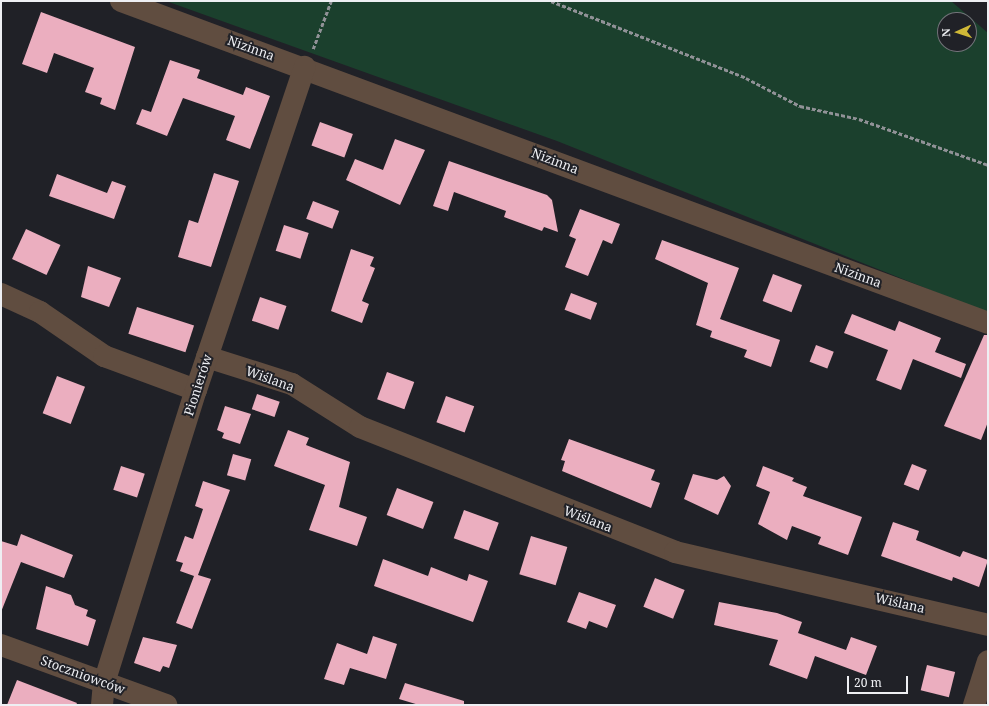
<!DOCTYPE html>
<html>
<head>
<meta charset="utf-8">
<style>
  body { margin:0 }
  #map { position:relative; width:989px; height:706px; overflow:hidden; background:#202127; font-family:"Noto Serif",serif }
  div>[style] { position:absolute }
  .green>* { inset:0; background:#1b402d }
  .building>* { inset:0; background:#ebaebf; transform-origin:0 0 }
  .path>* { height:2.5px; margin-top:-1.25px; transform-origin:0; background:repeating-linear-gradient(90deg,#919297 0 4px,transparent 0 6px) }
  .street>* { height:22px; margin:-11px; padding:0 11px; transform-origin:11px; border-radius:11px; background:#604d40 }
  span { translate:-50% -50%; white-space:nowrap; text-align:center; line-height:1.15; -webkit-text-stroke:4px #202127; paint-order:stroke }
  .street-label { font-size:13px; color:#eeeff3 }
  .frame { position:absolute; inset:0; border:2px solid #eeeff3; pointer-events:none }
  .north { position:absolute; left:937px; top:12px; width:40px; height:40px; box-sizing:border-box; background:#202127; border:1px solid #727379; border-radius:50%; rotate:267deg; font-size:11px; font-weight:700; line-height:16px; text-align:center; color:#eeeff3 }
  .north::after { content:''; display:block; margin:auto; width:14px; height:18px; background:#cfb837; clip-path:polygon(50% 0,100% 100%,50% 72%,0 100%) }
  .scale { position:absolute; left:847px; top:676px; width:61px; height:18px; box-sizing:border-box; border:2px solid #eeeff3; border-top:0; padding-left:5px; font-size:12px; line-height:14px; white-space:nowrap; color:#eeeff3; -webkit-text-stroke:3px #202127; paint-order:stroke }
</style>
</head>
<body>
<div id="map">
  <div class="green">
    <i style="clip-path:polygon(evenodd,166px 1px,951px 1px,988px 33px,988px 313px,557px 141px,166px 1px,945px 20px,969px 20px,969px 44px,945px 44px,945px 20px)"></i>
  </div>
  <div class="building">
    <i style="clip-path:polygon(41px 12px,135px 47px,115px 110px,100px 104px,102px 98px,85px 92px,94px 68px,54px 53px,47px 73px,22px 64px)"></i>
    <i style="clip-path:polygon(170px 60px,200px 70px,197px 78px,243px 95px,246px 87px,270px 96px,250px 149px,226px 140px,235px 116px,183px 98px,167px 136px,136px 124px,142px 109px,151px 112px)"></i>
    <i style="left:320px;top:122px;width:35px;height:25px;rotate:20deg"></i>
    <i style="clip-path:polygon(395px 139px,425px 150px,400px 205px,346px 180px,355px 159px,383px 170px)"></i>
    <i style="clip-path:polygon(449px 161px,547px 195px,552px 200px,558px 232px,544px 227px,542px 231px,504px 217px,506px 211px,454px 192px,448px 211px,433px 206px)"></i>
    <i style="clip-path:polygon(214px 173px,239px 181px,211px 267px,178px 257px,189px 220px,198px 223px)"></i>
    <i style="clip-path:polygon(57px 174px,107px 193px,112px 181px,126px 186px,114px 219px,49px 196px)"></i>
    <i style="left:313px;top:201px;width:28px;height:19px;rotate:21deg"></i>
    <i style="clip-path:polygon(580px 209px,620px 224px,612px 244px,603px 240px,588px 276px,565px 267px,576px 239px,569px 236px)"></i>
    <i style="left:284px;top:225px;width:26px;height:27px;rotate:18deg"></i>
    <i style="left:26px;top:229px;width:38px;height:33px;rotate:25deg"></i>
    <i style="clip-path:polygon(662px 240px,739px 268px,720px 319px,780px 340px,771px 367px,744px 357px,747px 350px,710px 337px,712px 331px,696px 325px,708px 283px,655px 259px)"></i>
    <i style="clip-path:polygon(351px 249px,374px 257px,370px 266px,375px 268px,362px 301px,369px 304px,362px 323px,331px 311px)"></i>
    <i style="clip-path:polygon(88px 266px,121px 278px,109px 307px,81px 297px)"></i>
    <i style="left:773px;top:274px;width:31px;height:29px;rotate:21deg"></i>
    <i style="left:571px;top:293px;width:28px;height:18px;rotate:21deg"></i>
    <i style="left:260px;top:297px;width:28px;height:25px;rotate:19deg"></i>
    <i style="left:137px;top:307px;width:60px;height:28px;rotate:18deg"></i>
    <i style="clip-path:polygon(852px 314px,895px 331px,899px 321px,941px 338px,935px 352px,966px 364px,961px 378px,913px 359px,901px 390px,876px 380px,888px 350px,844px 333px)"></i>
    <i style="clip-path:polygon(984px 335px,988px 335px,988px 422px,981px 440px,944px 426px)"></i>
    <i style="left:816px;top:345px;width:19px;height:18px;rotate:21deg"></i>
    <i style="left:387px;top:372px;width:29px;height:29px;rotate:20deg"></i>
    <i style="left:57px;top:376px;width:30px;height:40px;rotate:21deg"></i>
    <i style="left:257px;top:394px;width:24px;height:16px;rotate:19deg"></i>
    <i style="left:446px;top:396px;width:30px;height:28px;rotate:20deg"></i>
    <i style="clip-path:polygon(225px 406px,251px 414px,240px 444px,222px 438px,224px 433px,217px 430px)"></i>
    <i style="clip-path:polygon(288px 430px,309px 438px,306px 445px,350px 462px,339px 507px,367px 517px,357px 546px,309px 530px,325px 485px,274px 466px)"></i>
    <i style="clip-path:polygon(569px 439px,655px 470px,651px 480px,660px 483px,651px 508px,562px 471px,565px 461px,561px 460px)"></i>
    <i style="left:233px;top:454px;width:19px;height:22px;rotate:16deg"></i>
    <i style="left:912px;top:464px;width:16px;height:22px;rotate:22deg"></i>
    <i style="left:121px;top:466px;width:25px;height:25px;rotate:18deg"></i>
    <i style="clip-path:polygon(763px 466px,794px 478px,792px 481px,807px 487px,803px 496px,862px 517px,848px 555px,818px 544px,821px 537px,792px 526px,787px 540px,758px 524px,770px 492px,756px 486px)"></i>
    <i style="clip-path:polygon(693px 474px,717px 480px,724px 476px,731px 486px,718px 515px,684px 499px)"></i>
    <i style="clip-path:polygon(203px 481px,230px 490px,198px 575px,211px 579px,192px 629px,176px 623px,194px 576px,180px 571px,183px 563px,176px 561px,185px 536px,193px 539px,203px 509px,195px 506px)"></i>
    <i style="left:397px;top:488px;width:39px;height:29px;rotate:21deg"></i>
    <i style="left:464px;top:510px;width:37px;height:30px;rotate:20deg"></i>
    <i style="clip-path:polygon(893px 522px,919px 531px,916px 540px,960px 557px,963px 551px,988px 560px,979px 587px,953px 577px,952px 581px,881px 556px)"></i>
    <i style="clip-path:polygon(21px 534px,73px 555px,64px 578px,21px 562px,1px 612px,1px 541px,17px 546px)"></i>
    <i style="left:531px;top:536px;width:38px;height:40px;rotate:17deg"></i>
    <i style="clip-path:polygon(383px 559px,428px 576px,431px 567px,467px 581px,469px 574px,488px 581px,473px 622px,374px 586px)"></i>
    <i style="left:655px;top:578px;width:32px;height:31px;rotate:22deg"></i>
    <i style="clip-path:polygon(46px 586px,71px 595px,75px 605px,88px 610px,86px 616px,96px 620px,88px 646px,36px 629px)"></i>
    <i style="clip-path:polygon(579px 592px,616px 605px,607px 628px,589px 621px,586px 629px,567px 622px)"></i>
    <i style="clip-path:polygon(719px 602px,777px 613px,802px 622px,798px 633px,846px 650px,851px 637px,877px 646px,866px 675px,815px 656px,807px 679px,769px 665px,778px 640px,714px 625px)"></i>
    <i style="clip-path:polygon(373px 636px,397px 644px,386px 679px,350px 668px,344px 685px,324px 679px,337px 643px,367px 654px)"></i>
    <i style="clip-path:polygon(143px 637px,177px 645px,169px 668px,163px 666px,160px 672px,134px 663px)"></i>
    <i style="left:927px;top:665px;width:29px;height:26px;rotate:14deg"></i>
    <i style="clip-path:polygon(17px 680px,77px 703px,76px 705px,7px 705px)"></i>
    <i style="clip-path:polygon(405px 683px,464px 701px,464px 705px,419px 705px,399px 699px)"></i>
  </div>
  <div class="path">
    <i style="left:551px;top:1px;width:210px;rotate:21.5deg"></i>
    <i style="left:746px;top:78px;width:61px;rotate:27.4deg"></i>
    <i style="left:800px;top:106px;width:60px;rotate:12.4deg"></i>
    <i style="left:859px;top:119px;width:137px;rotate:19.6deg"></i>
    <i style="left:313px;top:49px;width:51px;rotate:-69.4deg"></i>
  </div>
  <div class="street">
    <i style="left:121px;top:1px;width:925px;rotate:20.37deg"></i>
    <i style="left:1px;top:294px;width:43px;rotate:24.8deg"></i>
    <i style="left:40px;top:312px;width:78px;rotate:34.5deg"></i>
    <i style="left:104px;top:356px;width:98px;rotate:20.3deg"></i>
    <i style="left:207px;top:357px;width:89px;rotate:17.6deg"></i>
    <i style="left:292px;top:384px;width:80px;rotate:32.3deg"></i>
    <i style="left:360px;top:427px;width:339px;rotate:21.6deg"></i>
    <i style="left:675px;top:552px;width:321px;rotate:13.1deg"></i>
    <i style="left:1px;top:645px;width:176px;rotate:20deg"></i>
    <i style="left:102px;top:705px;width:22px;rotate:-85deg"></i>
    <i style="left:104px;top:683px;width:307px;rotate:-72.6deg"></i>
    <i style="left:196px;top:390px;width:341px;rotate:-71.4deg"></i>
    <i style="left:974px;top:705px;width:46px;rotate:-72.3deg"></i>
  </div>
  <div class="street-label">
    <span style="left:251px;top:48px;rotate:20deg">Nizinna</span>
    <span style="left:555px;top:161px;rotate:21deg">Nizinna</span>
    <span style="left:858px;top:275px;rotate:20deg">Nizinna</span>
    <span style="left:270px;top:379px;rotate:20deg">Wiślana</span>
    <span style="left:198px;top:385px;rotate:-72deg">Pionierów</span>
    <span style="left:588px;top:519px;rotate:21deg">Wiślana</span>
    <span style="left:900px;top:603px;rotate:13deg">Wiślana</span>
    <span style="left:83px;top:675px;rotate:20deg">Stoczniowców</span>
  </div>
  <div class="frame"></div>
  <div class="north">N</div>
  <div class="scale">20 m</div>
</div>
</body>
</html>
